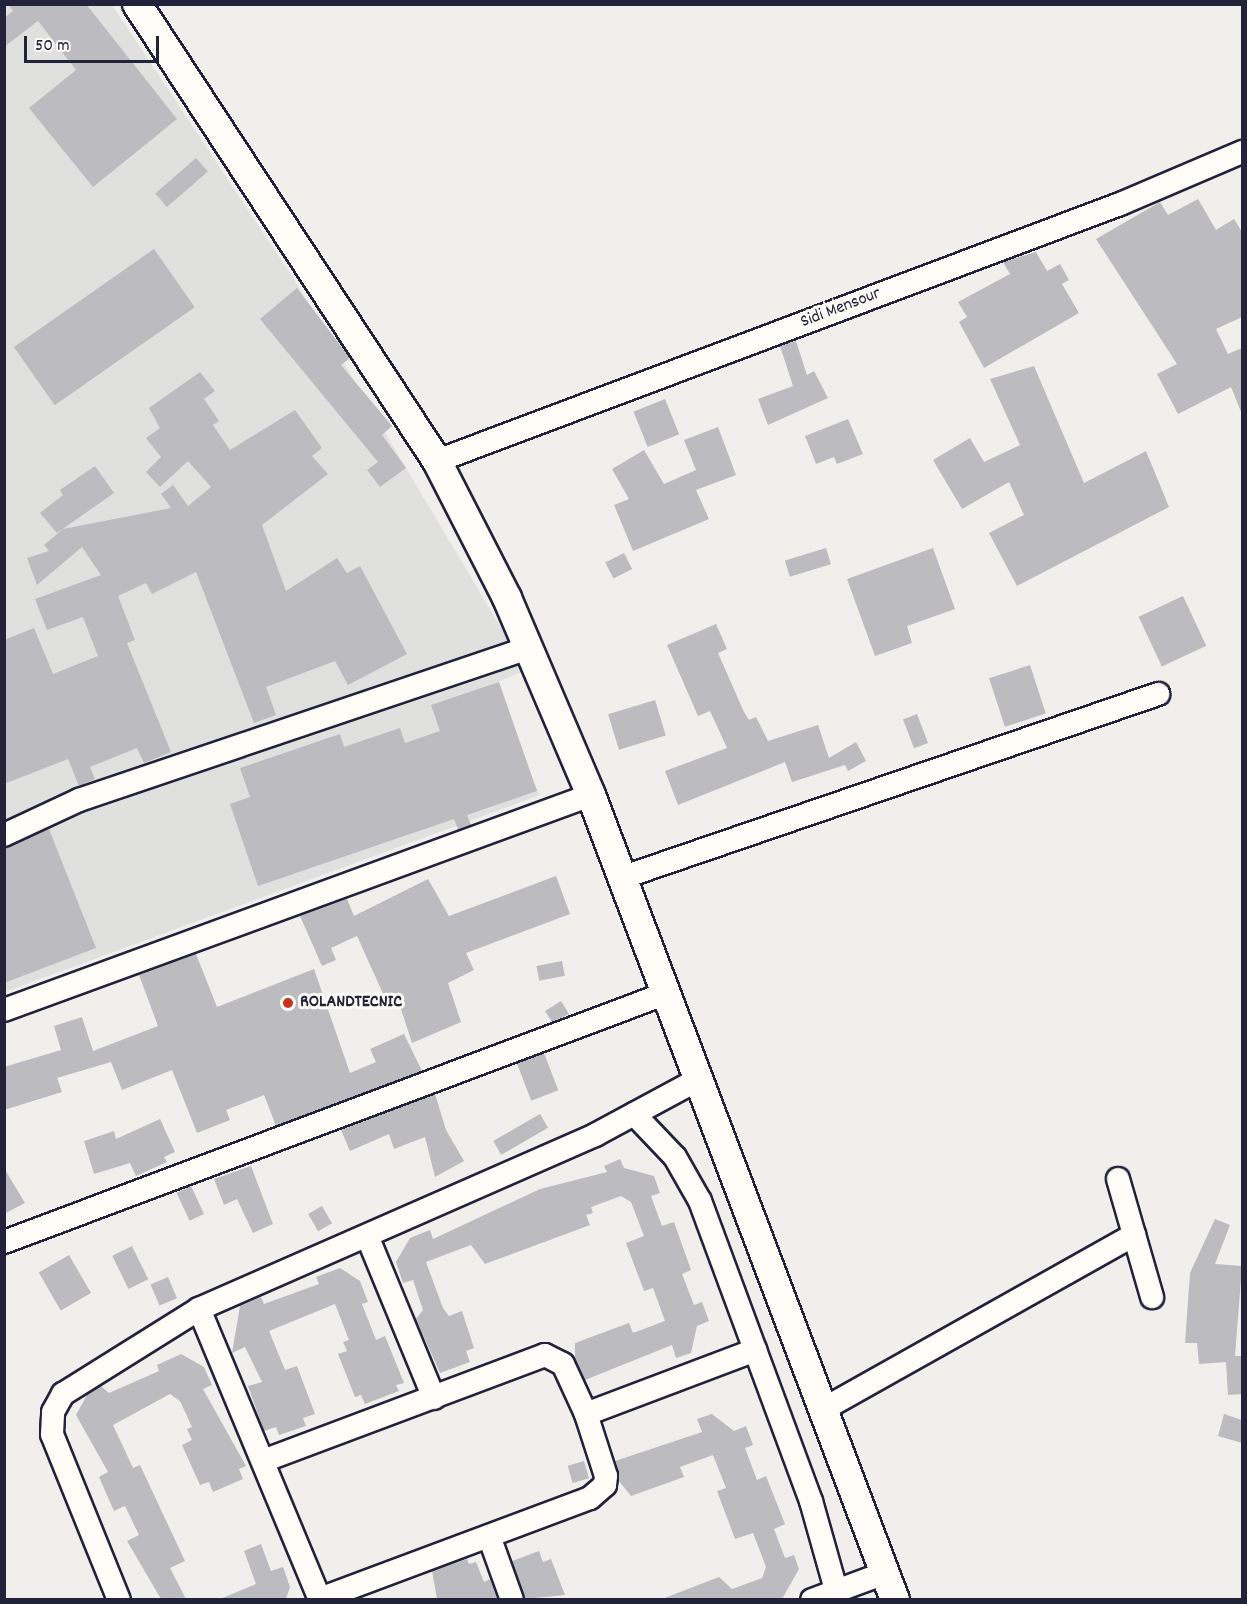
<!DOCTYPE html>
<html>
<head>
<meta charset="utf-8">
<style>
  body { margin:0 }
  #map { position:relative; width:1247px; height:1604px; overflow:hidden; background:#f0efec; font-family:Dekko,sans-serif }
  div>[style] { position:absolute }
  .built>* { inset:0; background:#e0e0df }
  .building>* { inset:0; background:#bcbcc0; transform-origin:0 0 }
  .roads { filter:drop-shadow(2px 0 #22223b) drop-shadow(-2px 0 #22223b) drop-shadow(0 2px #22223b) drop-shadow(0 -2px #22223b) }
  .minor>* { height:22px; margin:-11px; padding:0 11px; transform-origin:11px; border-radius:11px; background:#fdfcf7 }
  .major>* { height:28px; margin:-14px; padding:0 14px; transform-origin:14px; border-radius:14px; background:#fdfcf7 }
  .dots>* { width:16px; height:16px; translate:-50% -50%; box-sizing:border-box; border:3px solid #fdfcf7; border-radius:50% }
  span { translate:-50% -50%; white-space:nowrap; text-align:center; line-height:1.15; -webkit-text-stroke:6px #fdfcf7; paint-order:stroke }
  .street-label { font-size:18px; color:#22223b }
  .poi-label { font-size:18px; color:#22223b; font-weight:700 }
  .left { translate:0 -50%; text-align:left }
  .frame { position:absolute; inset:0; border:6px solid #22223b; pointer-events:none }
  .scale { position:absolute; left:24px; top:36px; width:135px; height:27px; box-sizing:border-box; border:3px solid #22223b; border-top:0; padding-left:8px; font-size:18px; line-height:21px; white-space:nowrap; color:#22223b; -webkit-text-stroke:4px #fdfcf7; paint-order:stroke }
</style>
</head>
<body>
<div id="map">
  <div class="built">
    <i style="clip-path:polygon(5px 5px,112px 5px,292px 276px,526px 670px,486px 687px,540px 795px,5px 992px)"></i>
  </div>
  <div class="building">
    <i style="clip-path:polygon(8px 4px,86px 4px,177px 119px,93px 187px,29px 108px,76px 70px,38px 21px,4px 47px,4px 18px,13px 11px)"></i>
    <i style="left:196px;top:158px;width:18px;height:54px;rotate:49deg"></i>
    <i style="clip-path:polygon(1198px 199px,1216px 230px,1234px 219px,1242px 232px,1242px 317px,1216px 329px,1228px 354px,1242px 348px,1242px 414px,1231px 387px,1178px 414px,1157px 374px,1177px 364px,1096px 239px,1160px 202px,1168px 215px)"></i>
    <i style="left:154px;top:249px;width:71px;height:171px;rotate:55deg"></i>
    <i style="clip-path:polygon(1036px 252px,1047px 271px,1060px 264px,1069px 280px,1062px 284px,1079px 313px,984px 368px,959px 322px,967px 317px,958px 302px,1010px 274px,1003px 262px)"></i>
    <i style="clip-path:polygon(297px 288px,350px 358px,341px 365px,392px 426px,382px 435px,406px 468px,380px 487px,367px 470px,378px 462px,260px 319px)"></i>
    <i style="clip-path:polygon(796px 341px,807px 375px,814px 371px,828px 398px,768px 425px,758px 399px,793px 386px,780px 346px)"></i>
    <i style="clip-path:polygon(1034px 366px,1084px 483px,1146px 451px,1169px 507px,1017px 586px,989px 533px,1024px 515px,1009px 482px,962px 509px,933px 460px,970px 438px,984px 462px,1020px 445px,990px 379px)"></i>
    <i style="clip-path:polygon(200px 372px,215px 391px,204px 399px,219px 421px,213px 425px,230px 450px,295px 410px,322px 448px,312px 456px,328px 474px,262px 525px,286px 591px,337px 558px,347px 573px,360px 566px,407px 654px,348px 685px,335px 661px,266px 687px,276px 715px,254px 723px,196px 572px,152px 594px,146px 583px,118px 596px,135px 640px,127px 643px,171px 752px,144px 763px,137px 748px,90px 767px,95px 779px,79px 786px,68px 759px,4px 784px,4px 640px,34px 628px,53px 674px,98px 656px,83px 617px,47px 630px,35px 599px,101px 575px,82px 547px,37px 585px,27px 558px,49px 551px,44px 545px,63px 529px,171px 508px,161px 494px,173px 485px,188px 506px,211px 487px,188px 461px,160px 487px,146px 472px,161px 457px,146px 438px,160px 428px,149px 408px)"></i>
    <i style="left:665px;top:399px;width:38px;height:34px;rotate:68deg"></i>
    <i style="clip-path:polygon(848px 419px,863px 454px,837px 464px,834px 457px,816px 464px,805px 436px)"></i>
    <i style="clip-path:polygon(718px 427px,736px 475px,696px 490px,709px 519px,633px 551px,614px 505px,629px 499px,612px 469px,644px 450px,664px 484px,696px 470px,684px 440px)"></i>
    <i style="clip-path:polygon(95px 466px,114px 493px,57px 533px,40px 513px,63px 495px,60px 490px)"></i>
    <i style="left:826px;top:548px;width:17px;height:43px;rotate:73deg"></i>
    <i style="clip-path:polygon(933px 548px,955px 609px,907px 626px,912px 643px,875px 656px,847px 579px)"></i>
    <i style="left:624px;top:553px;width:18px;height:21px;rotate:63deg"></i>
    <i style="left:1183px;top:596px;width:55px;height:49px;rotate:65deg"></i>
    <i style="clip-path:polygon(716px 624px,727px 649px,718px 653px,744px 712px,749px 720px,756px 717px,768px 741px,818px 725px,829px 758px,856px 742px,866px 761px,848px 771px,845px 765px,792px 782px,785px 762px,678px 805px,665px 771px,727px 748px,710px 711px,698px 716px,667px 645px)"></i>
    <i style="left:1030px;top:665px;width:51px;height:43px;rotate:72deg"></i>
    <i style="clip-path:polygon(499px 682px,537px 791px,467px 815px,471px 825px,458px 829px,454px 819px,258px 886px,230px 804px,250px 797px,240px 768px,340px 734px,344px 747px,400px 728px,405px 743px,440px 731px,431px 705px)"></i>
    <i style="left:655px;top:700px;width:37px;height:49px;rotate:73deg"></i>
    <i style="left:917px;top:714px;width:31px;height:15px;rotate:69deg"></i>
    <i style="clip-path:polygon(49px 829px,96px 948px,4px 983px,4px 848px)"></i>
    <i style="clip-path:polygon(556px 876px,570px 914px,466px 953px,474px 970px,448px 983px,461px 1022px,412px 1043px,399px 1003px,389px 1007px,357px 936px,331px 948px,336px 960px,322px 966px,300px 916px,347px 899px,354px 916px,428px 879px,449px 916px)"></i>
    <i style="clip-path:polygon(196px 954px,217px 1007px,314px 969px,350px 1073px,376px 1062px,370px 1049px,404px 1034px,422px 1071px,276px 1126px,264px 1095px,226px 1110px,230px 1120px,197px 1133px,172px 1070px,122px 1090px,111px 1062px,57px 1078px,62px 1092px,4px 1110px,4px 1067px,61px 1050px,54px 1026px,82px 1017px,93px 1051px,158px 1026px,139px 975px)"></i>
    <i style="left:562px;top:961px;width:15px;height:26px;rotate:79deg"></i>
    <i style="clip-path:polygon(561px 1001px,569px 1014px,552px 1022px,545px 1011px)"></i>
    <i style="left:544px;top:1053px;width:40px;height:29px;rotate:69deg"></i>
    <i style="clip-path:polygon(435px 1094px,446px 1130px,464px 1161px,435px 1177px,425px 1137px,394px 1149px,389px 1134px,350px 1151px,341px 1130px)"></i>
    <i style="left:540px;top:1114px;width:16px;height:54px;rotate:60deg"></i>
    <i style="clip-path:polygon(160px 1119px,175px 1152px,164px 1157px,167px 1162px,136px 1176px,130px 1163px,94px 1174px,84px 1141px,114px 1131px,116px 1139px)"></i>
    <i style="clip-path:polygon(620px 1159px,624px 1168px,654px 1176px,660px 1193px,651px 1196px,662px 1226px,674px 1222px,691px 1270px,682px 1274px,694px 1305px,702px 1302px,709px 1321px,697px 1326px,691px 1353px,676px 1358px,672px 1345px,585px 1380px,575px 1358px,575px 1343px,629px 1323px,633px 1333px,665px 1321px,653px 1288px,644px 1291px,626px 1243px,644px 1236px,631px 1202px,621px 1196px,591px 1207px,593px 1213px,586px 1215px,590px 1225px,485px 1264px,471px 1245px,426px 1262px,443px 1308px,449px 1316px,462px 1311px,474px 1348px,466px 1351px,470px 1362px,440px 1373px,416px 1319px,423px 1310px,413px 1280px,403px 1283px,396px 1262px,410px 1238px,430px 1230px,433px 1239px,540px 1189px,607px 1172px,604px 1166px)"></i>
    <i style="clip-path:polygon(251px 1166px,273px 1224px,253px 1233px,237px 1199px,224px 1205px,214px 1179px)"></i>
    <i style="clip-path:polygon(4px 1168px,25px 1203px,4px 1214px)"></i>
    <i style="left:191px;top:1186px;width:31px;height:16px;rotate:65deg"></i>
    <i style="left:322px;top:1206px;width:20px;height:16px;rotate:60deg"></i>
    <i style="clip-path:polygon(1215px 1219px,1230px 1225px,1215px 1264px,1242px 1266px,1235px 1356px,1242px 1356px,1242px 1394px,1228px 1395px,1226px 1362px,1199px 1364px,1197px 1343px,1185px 1343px,1190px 1273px)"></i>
    <i style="left:132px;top:1246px;width:37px;height:22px;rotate:64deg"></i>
    <i style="left:69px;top:1255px;width:44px;height:35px;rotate:60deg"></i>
    <i style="clip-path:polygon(340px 1268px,360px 1281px,368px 1302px,362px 1304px,376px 1340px,385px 1336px,404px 1383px,396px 1385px,399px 1391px,365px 1404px,361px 1395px,355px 1397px,338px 1354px,347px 1351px,343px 1342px,349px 1340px,335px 1304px,269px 1331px,285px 1370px,297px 1366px,315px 1414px,303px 1418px,306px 1426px,279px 1435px,276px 1427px,264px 1431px,248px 1386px,262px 1382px,245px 1347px,232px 1353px,240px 1306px,261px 1297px,264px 1304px,319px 1284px,316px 1277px)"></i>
    <i style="left:168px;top:1277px;width:23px;height:19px;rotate:67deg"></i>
    <i style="clip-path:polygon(181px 1354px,204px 1367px,212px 1385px,203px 1389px,246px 1466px,239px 1469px,243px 1479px,213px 1492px,209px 1482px,200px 1485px,182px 1445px,192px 1440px,187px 1429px,192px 1427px,180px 1401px,170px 1394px,113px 1425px,133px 1468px,140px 1465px,185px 1561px,170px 1568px,186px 1599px,161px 1599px,127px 1541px,139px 1535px,125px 1506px,114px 1511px,99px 1477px,108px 1472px,76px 1415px,87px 1395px,101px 1386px,109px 1393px,159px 1371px,157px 1365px)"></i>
    <i style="clip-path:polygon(712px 1414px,734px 1431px,746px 1426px,753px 1445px,745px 1448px,757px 1480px,766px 1476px,785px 1524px,774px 1529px,785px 1558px,794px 1555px,799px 1569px,782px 1599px,662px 1599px,719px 1577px,732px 1589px,762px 1578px,766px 1567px,753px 1533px,735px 1539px,717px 1491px,726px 1488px,713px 1455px,680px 1467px,684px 1477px,631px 1496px,619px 1481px,615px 1461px,702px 1432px,697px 1419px)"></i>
    <i style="clip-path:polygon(1224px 1414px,1242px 1420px,1242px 1443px,1218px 1436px)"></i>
    <i style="left:584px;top:1461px;width:18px;height:17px;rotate:74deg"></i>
    <i style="clip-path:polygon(261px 1544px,271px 1571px,283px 1567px,290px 1587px,286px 1599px,220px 1599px,256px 1584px,244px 1551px)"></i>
    <i style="clip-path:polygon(539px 1551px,543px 1562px,551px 1559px,565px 1595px,525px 1599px,512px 1561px)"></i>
    <i style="clip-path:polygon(467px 1559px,469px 1564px,476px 1562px,484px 1582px,490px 1579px,497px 1599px,437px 1599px,432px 1571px)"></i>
  </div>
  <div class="roads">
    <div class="minor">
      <i style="left:437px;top:461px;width:730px;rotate:-20.62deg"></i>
      <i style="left:1120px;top:204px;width:133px;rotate:-23.1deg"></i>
      <i style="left:4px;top:835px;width:83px;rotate:-25deg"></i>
      <i style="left:79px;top:800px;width:474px;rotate:-18.7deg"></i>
      <i style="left:621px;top:878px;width:568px;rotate:-18.91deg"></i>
      <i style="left:4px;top:1010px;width:625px;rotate:-20.12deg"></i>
      <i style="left:634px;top:1114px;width:59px;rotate:46.4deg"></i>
      <i style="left:675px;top:1157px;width:51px;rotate:60.4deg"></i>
      <i style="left:700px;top:1201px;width:320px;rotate:69.7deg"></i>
      <i style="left:811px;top:1501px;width:92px;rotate:74.3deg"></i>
      <i style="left:1118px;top:1179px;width:123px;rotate:73.9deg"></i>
      <i style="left:368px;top:1238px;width:173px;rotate:67.6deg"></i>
      <i style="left:4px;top:1242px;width:705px;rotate:-20.59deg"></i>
      <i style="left:199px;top:1309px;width:315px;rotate:67.4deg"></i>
      <i style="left:822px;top:1410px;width:358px;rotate:-29.3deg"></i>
      <i style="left:586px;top:1414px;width:181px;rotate:-20.7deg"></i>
      <i style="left:263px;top:1461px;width:301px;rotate:-20.6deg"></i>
      <i style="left:545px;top:1355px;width:20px;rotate:27deg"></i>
      <i style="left:563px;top:1364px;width:55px;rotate:65.3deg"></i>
      <i style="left:586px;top:1414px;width:65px;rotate:72.1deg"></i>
      <i style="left:606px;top:1476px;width:9px;rotate:96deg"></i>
      <i style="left:605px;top:1485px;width:20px;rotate:139deg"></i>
      <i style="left:590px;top:1498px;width:288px;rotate:159.5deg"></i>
      <i style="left:489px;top:1536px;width:68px;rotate:70.2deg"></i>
      <i style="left:119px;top:1600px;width:179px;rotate:-112deg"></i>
      <i style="left:52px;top:1434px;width:22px;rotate:-87deg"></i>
      <i style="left:53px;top:1412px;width:21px;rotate:-61deg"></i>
      <i style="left:63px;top:1394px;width:160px;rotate:-32deg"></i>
      <i style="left:199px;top:1309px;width:433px;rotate:-23.7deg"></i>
      <i style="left:595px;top:1135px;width:116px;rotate:-28.3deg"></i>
      <i style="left:812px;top:1600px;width:78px;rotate:-20.3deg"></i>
    </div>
    <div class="major">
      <i style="left:137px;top:4px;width:547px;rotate:56.72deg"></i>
      <i style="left:437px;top:461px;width:154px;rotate:62.9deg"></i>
      <i style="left:507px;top:598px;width:214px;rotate:66.9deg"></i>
      <i style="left:591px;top:795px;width:860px;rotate:69.31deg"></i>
    </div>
  </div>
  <div class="dots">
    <i style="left:288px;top:1003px;background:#c8321e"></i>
  </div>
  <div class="street-label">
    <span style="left:841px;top:309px;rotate:-21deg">Sidi Mensour</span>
  </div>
  <div class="poi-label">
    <span class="left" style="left:300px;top:1003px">ROLANDTECNIC</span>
  </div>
  <div class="frame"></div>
  <div class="scale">50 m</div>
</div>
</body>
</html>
